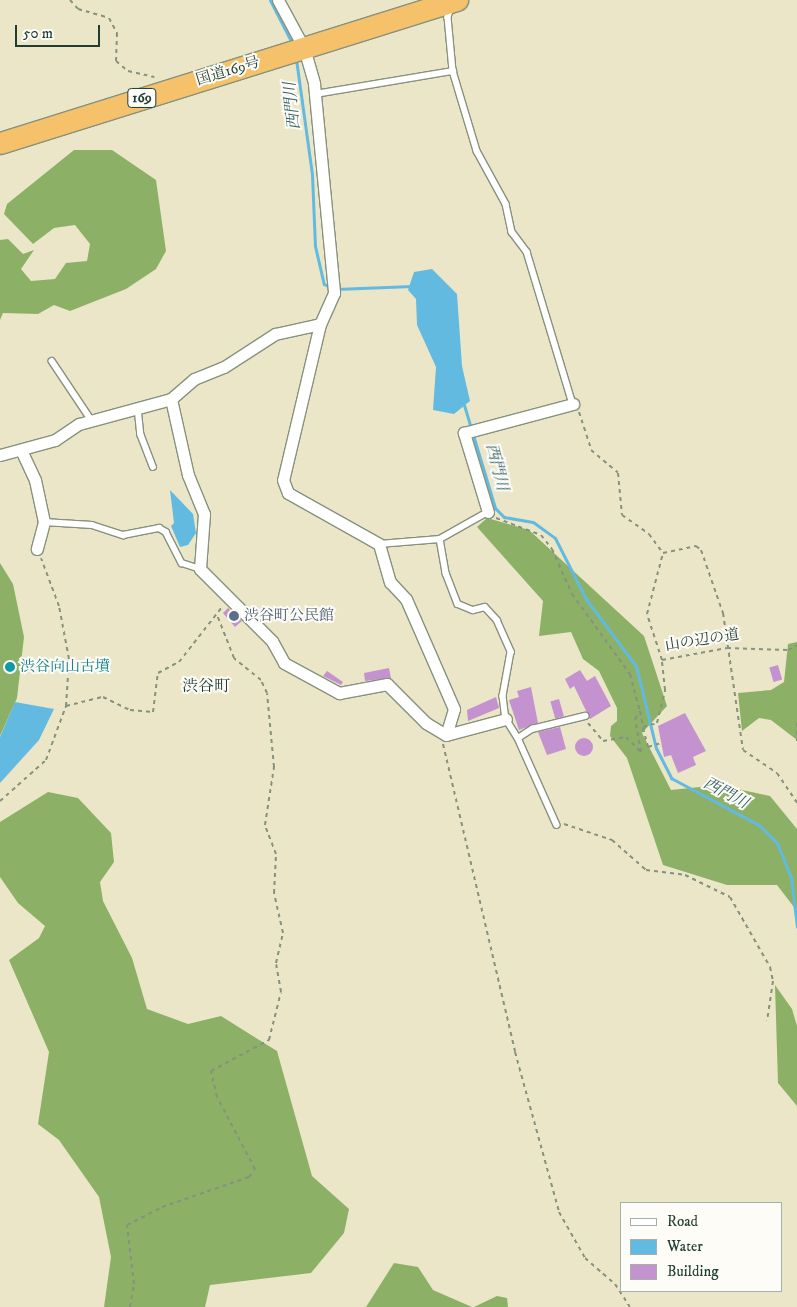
<!DOCTYPE html>
<html>
<head>
<meta charset="utf-8">
<style>
  body { margin:0 }
  #map { position:relative; width:797px; height:1307px; overflow:hidden; background:#ebe6c8; font-family:"IM FELL DW Pica","Noto Serif JP",serif }
  div>[style] { position:absolute }
  .forest>* { inset:0; background:#8cb166 }
  .water>* { inset:0; background:#63bae0 }
  .stream>* { height:3px; margin:-1.5px; padding:0 1.5px; transform-origin:1.5px; border-radius:1.5px; background:#63bae0 }
  .building>* { inset:0; background:#c492ce; transform-origin:0 0 }
  .round { border-radius:50% }
  .path>* { height:2px; margin-top:-1px; transform-origin:0; background:repeating-linear-gradient(90deg,#85927e 0 4px,transparent 0 8px) }
  .roads { filter:drop-shadow(1px 0 #85927e) drop-shadow(-1px 0 #85927e) drop-shadow(0 1px #85927e) drop-shadow(0 -1px #85927e) }
  .lane>* { height:5.5px; margin:-2.75px; padding:0 2.75px; transform-origin:2.75px; border-radius:2.75px; background:#fff }
  .street>* { height:11px; margin:-5.5px; padding:0 5.5px; transform-origin:5.5px; border-radius:5.5px; background:#fff }
  .highway>* { height:21px; margin:-10.5px; padding:0 10.5px; transform-origin:10.5px; border-radius:10.5px; background:#f5c16b }
  .dots>* { width:14px; height:14px; translate:-50% -50%; box-sizing:border-box; border:2px solid #fdfcf7; border-radius:50% }
  span { translate:-50% -50%; white-space:nowrap; text-align:center; line-height:1.15; -webkit-text-stroke:4px #fdfcf7; paint-order:stroke }
  .shield-label span { padding:1px 4px; background:#fdfcf7; border:1px solid; border-radius:4px; -webkit-text-stroke-width:0 }
  .shield-label { font-size:14px; color:#1f3d34; font-weight:700 }
  .street-label { font-size:15px; color:#1f3d34 }
  .service-label { font-size:15px; color:#4e5e75 }
  .left { translate:0 -50%; text-align:left }
  .culture-label { font-size:15px; color:#0d838f }
  .water-label { font-size:16px; color:#336268; font-style:italic }
  .neighbourhood-label { font-size:16px; color:#1f3d34 }
  .legend { position:absolute; left:620px; top:1202px; width:162px; height:90px; box-sizing:border-box; background:#fdfcf7; border:1px solid #a4b0a9; margin:0; padding:6px 9px; list-style:none; font-size:15px; color:#1f3d34 }
  .legend li { display:flex; align-items:center; gap:10px; height:25px }
  .legend b { width:25px; border:1px solid #a4b0a9 }
  .scale { position:absolute; left:15px; top:25px; width:85px; height:22px; box-sizing:border-box; border:2px solid #1f3d34; border-top:0; padding-left:6px; font-size:15px; line-height:18px; white-space:nowrap; color:#1f3d34; -webkit-text-stroke:4px #fdfcf7; paint-order:stroke }
</style>
</head>
<body>
<div id="map">
  <div class="forest">
    <i style="clip-path:polygon(74px 150px,112px 150px,156px 180px,166px 251px,156px 269px,126px 289px,70px 311px,54px 305px,38px 314px,3px 313px,0 320px,0 240px,8px 239px,23px 254px,34px 250px,21px 269px,31px 281px,55px 279px,66px 263px,87px 261px,90px 244px,75px 225px,54px 228px,33px 244px,4px 214px,7px 204px)"></i>
    <i style="clip-path:polygon(487px 518px,529px 530px,644px 636px,667px 706px,642px 733px,671px 790px,719px 785px,770px 796px,797px 829px,797px 911px,777px 885px,727px 885px,663px 865px,627px 758px,610px 736px,611px 726px,617px 721px,617px 708px,599px 671px,583px 659px,571px 632px,539px 636px,543px 601px,477px 527px)"></i>
    <i style="clip-path:polygon(0 563px,13px 584px,24px 637px,17px 698px,0 736px)"></i>
    <i style="clip-path:polygon(797px 642px,797px 740px,771px 720px,759px 718px,742px 731px,738px 693px,771px 690px,784px 682px,788px 644px)"></i>
    <i style="clip-path:polygon(48px 792px,78px 798px,111px 833px,114px 862px,100px 882px,103px 901px,132px 958px,147px 1009px,188px 1024px,221px 1016px,277px 1051px,312px 1176px,349px 1209px,344px 1233px,311px 1273px,210px 1285px,205px 1307px,104px 1307px,111px 1257px,99px 1197px,59px 1140px,38px 1124px,49px 1052px,9px 960px,39px 938px,45px 926px,18px 903px,0 877px,0 822px)"></i>
    <i style="clip-path:polygon(775px 985px,792px 1009px,797px 1026px,797px 1106px,778px 1083px)"></i>
    <i style="clip-path:polygon(394px 1263px,418px 1267px,433px 1290px,472px 1307px,366px 1307px)"></i>
    <i style="clip-path:polygon(497px 1296px,507px 1298px,508px 1307px,474px 1307px)"></i>
  </div>
  <div class="water">
    <i style="clip-path:polygon(432px 269px,457px 294px,462px 366px,470px 401px,454px 414px,433px 410px,436px 367px,417px 325px,416px 299px,408px 290px,414px 272px)"></i>
    <i style="clip-path:polygon(170px 490px,193px 514px,196px 533px,188px 545px,180px 547px,171px 526px,174px 523px)"></i>
    <i style="clip-path:polygon(15px 702px,54px 709px,39px 740px,0 783px,0 737px)"></i>
  </div>
  <div class="stream">
    <i style="left:270px;top:0;width:48px;rotate:62.9deg"></i>
    <i style="left:296px;top:59px;width:117px;rotate:82.1deg"></i>
    <i style="left:312px;top:175px;width:71px;rotate:87.6deg"></i>
    <i style="left:315px;top:246px;width:39px;rotate:77deg"></i>
    <i style="left:324px;top:284px;width:7px;rotate:27deg"></i>
    <i style="left:336px;top:289px;width:76px;rotate:-2.3deg"></i>
    <i style="left:464px;top:405px;width:108px;rotate:73.2deg"></i>
    <i style="left:495px;top:508px;width:13px;rotate:45deg"></i>
    <i style="left:504px;top:517px;width:29px;rotate:10deg"></i>
    <i style="left:533px;top:522px;width:27px;rotate:36deg"></i>
    <i style="left:555px;top:538px;width:68px;rotate:63.1deg"></i>
    <i style="left:586px;top:599px;width:84px;rotate:53.3deg"></i>
    <i style="left:636px;top:666px;width:84px;rotate:76.3deg"></i>
    <i style="left:656px;top:748px;width:34px;rotate:63deg"></i>
    <i style="left:671px;top:778px;width:100px;rotate:28.1deg"></i>
    <i style="left:759px;top:825px;width:25px;rotate:45deg"></i>
    <i style="left:777px;top:843px;width:38px;rotate:68deg"></i>
    <i style="left:791px;top:878px;width:49px;rotate:83deg"></i>
  </div>
  <div class="building">
    <i style="clip-path:polygon(228px 608px,242px 621px,235px 627px,223px 613px)"></i>
    <i style="left:778px;top:665px;width:15px;height:9px;rotate:74deg"></i>
    <i style="clip-path:polygon(389px 668px,391px 678px,365px 681px,364px 673px)"></i>
    <i style="clip-path:polygon(580px 670px,587px 681px,595px 676px,611px 706px,590px 719px,574px 686px,570px 689px,565px 679px)"></i>
    <i style="clip-path:polygon(327px 671px,343px 682px,341px 685px,323px 676px)"></i>
    <i style="clip-path:polygon(531px 687px,538px 723px,519px 730px,509px 700px,519px 697px,517px 691px)"></i>
    <i style="clip-path:polygon(496px 697px,499px 708px,468px 721px,467px 710px)"></i>
    <i style="left:559px;top:699px;width:18px;height:9px;rotate:74deg"></i>
    <i style="clip-path:polygon(685px 713px,706px 751px,693px 757px,696px 765px,678px 773px,671px 755px,664px 757px,658px 726px)"></i>
    <i style="clip-path:polygon(560px 727px,566px 749px,547px 755px,538px 732px)"></i>
    <i class="round" style="left:575px;top:738px;width:18px;height:18px"></i>
  </div>
  <div class="path">
    <i style="left:70px;top:0;width:12px;rotate:48deg"></i>
    <i style="left:78px;top:9px;width:32px;rotate:16deg"></i>
    <i style="left:109px;top:18px;width:17px;rotate:62deg"></i>
    <i style="left:117px;top:33px;width:28px;rotate:92deg"></i>
    <i style="left:116px;top:61px;width:16px;rotate:40deg"></i>
    <i style="left:128px;top:71px;width:27px;rotate:13deg"></i>
    <i style="left:579px;top:412px;width:40px;rotate:72deg"></i>
    <i style="left:591px;top:450px;width:35px;rotate:40deg"></i>
    <i style="left:618px;top:473px;width:42px;rotate:84.6deg"></i>
    <i style="left:622px;top:515px;width:33px;rotate:35deg"></i>
    <i style="left:649px;top:534px;width:24px;rotate:54deg"></i>
    <i style="left:663px;top:553px;width:34px;rotate:-12deg"></i>
    <i style="left:696px;top:546px;width:6px;rotate:39deg"></i>
    <i style="left:701px;top:550px;width:67px;rotate:70.8deg"></i>
    <i style="left:723px;top:613px;width:138px;rotate:81.7deg"></i>
    <i style="left:743px;top:750px;width:41px;rotate:34.1deg"></i>
    <i style="left:777px;top:773px;width:36px;rotate:56deg"></i>
    <i style="left:496px;top:518px;width:48px;rotate:20.7deg"></i>
    <i style="left:541px;top:535px;width:18px;rotate:52deg"></i>
    <i style="left:552px;top:549px;width:49px;rotate:66deg"></i>
    <i style="left:572px;top:594px;width:99px;rotate:54.1deg"></i>
    <i style="left:630px;top:674px;width:38px;rotate:75deg"></i>
    <i style="left:662px;top:660px;width:48px;rotate:-108.1deg"></i>
    <i style="left:647px;top:614px;width:63px;rotate:-75.3deg"></i>
    <i style="left:66px;top:706px;width:38px;rotate:-14deg"></i>
    <i style="left:103px;top:697px;width:30px;rotate:26deg"></i>
    <i style="left:130px;top:710px;width:23px;rotate:5deg"></i>
    <i style="left:153px;top:712px;width:39px;rotate:-83deg"></i>
    <i style="left:158px;top:673px;width:24px;rotate:-28deg"></i>
    <i style="left:179px;top:662px;width:70px;rotate:-52deg"></i>
    <i style="left:588px;top:723px;width:23px;rotate:50deg"></i>
    <i style="left:603px;top:741px;width:23px;rotate:-10deg"></i>
    <i style="left:626px;top:737px;width:21px;rotate:45deg"></i>
    <i style="left:641px;top:752px;width:34px;rotate:-100deg"></i>
    <i style="left:635px;top:719px;width:9px;rotate:-58deg"></i>
    <i style="left:640px;top:711px;width:16px;rotate:79deg"></i>
    <i style="left:643px;top:727px;width:15px;rotate:-16deg"></i>
    <i style="left:657px;top:723px;width:34px;rotate:-76deg"></i>
    <i style="left:665px;top:690px;width:30px;rotate:-96deg"></i>
    <i style="left:662px;top:660px;width:66px;rotate:-10.5deg"></i>
    <i style="left:727px;top:648px;width:61px;rotate:1.9deg"></i>
    <i style="left:788px;top:650px;width:10px;rotate:-29deg"></i>
    <i style="left:797px;top:723px;width:18px;rotate:90deg"></i>
    <i style="left:643px;top:728px;width:20px;rotate:75deg"></i>
    <i style="left:648px;top:747px;width:14px;rotate:-17deg"></i>
    <i style="left:443px;top:744px;width:316px;rotate:76.8deg"></i>
    <i style="left:515px;top:1052px;width:166px;rotate:74.6deg"></i>
    <i style="left:559px;top:1212px;width:53px;rotate:60.5deg"></i>
    <i style="left:585px;top:1258px;width:40px;rotate:41deg"></i>
    <i style="left:615px;top:1284px;width:27px;rotate:57deg"></i>
    <i style="left:0;top:801px;width:62px;rotate:-41.7deg"></i>
    <i style="left:46px;top:760px;width:58px;rotate:-69.7deg"></i>
    <i style="left:66px;top:706px;width:47px;rotate:-86.3deg"></i>
    <i style="left:69px;top:659px;width:54px;rotate:-100.7deg"></i>
    <i style="left:59px;top:606px;width:51px;rotate:-110.6deg"></i>
    <i style="left:564px;top:824px;width:51px;rotate:18.4deg"></i>
    <i style="left:612px;top:840px;width:45px;rotate:41.4deg"></i>
    <i style="left:646px;top:870px;width:39px;rotate:7deg"></i>
    <i style="left:685px;top:875px;width:50px;rotate:26.1deg"></i>
    <i style="left:730px;top:897px;width:81px;rotate:60.3deg"></i>
    <i style="left:770px;top:967px;width:14px;rotate:78deg"></i>
    <i style="left:773px;top:981px;width:40px;rotate:98.5deg"></i>
    <i style="left:130px;top:1307px;width:23px;rotate:-80deg"></i>
    <i style="left:134px;top:1284px;width:59px;rotate:-96.8deg"></i>
    <i style="left:127px;top:1225px;width:39px;rotate:-27deg"></i>
    <i style="left:162px;top:1207px;width:92px;rotate:-19deg"></i>
    <i style="left:249px;top:1177px;width:10px;rotate:-53deg"></i>
    <i style="left:255px;top:1169px;width:81px;rotate:-117.8deg"></i>
    <i style="left:217px;top:1097px;width:27px;rotate:-103deg"></i>
    <i style="left:211px;top:1071px;width:66px;rotate:-28.1deg"></i>
    <i style="left:269px;top:1040px;width:49px;rotate:-76deg"></i>
    <i style="left:281px;top:992px;width:29px;rotate:-100deg"></i>
    <i style="left:276px;top:963px;width:31px;rotate:-77deg"></i>
    <i style="left:283px;top:933px;width:41px;rotate:-102.7deg"></i>
    <i style="left:274px;top:893px;width:39px;rotate:-87deg"></i>
    <i style="left:276px;top:854px;width:31px;rotate:-111deg"></i>
    <i style="left:265px;top:825px;width:59px;rotate:-81.2deg"></i>
    <i style="left:274px;top:767px;width:74px;rotate:-95.4deg"></i>
    <i style="left:267px;top:693px;width:14px;rotate:-115deg"></i>
    <i style="left:261px;top:680px;width:35px;rotate:-141deg"></i>
    <i style="left:234px;top:658px;width:46px;rotate:-111.6deg"></i>
  </div>
  <div class="roads">
    <div class="lane">
      <i style="left:452px;top:6px;width:12px;rotate:110deg"></i>
      <i style="left:448px;top:17px;width:54px;rotate:84.7deg"></i>
      <i style="left:453px;top:71px;width:84px;rotate:73.3deg"></i>
      <i style="left:477px;top:151px;width:60px;rotate:61.3deg"></i>
      <i style="left:506px;top:204px;width:29px;rotate:78deg"></i>
      <i style="left:512px;top:232px;width:25px;rotate:53deg"></i>
      <i style="left:527px;top:252px;width:159px;rotate:73.2deg"></i>
      <i style="left:315px;top:94px;width:140px;rotate:-9.5deg"></i>
      <i style="left:52px;top:361px;width:72px;rotate:56.3deg"></i>
      <i style="left:138px;top:408px;width:27px;rotate:84deg"></i>
      <i style="left:141px;top:435px;width:34px;rotate:69deg"></i>
      <i style="left:44px;top:522px;width:48px;rotate:3.6deg"></i>
      <i style="left:92px;top:525px;width:33px;rotate:18deg"></i>
      <i style="left:123px;top:535px;width:37px;rotate:-11deg"></i>
      <i style="left:159px;top:528px;width:8px;rotate:30deg"></i>
      <i style="left:166px;top:532px;width:35px;rotate:63deg"></i>
      <i style="left:182px;top:563px;width:19px;rotate:18deg"></i>
      <i style="left:440px;top:539px;width:35px;rotate:80deg"></i>
      <i style="left:446px;top:573px;width:33px;rotate:69deg"></i>
      <i style="left:458px;top:604px;width:16px;rotate:22deg"></i>
      <i style="left:473px;top:610px;width:12px;rotate:-14deg"></i>
      <i style="left:485px;top:607px;width:18px;rotate:47deg"></i>
      <i style="left:497px;top:620px;width:35px;rotate:66deg"></i>
      <i style="left:511px;top:652px;width:45px;rotate:100.3deg"></i>
      <i style="left:503px;top:696px;width:23px;rotate:83deg"></i>
      <i style="left:506px;top:719px;width:22px;rotate:58deg"></i>
      <i style="left:518px;top:738px;width:17px;rotate:-33deg"></i>
      <i style="left:532px;top:729px;width:55px;rotate:-13.8deg"></i>
      <i style="left:379px;top:544px;width:61px;rotate:-4.7deg"></i>
      <i style="left:440px;top:539px;width:55px;rotate:-29.4deg"></i>
      <i style="left:518px;top:738px;width:95px;rotate:65.9deg"></i>
    </div>
    <div class="street">
      <i style="left:278px;top:0;width:55px;rotate:61.6deg"></i>
      <i style="left:304px;top:48px;width:37px;rotate:74deg"></i>
      <i style="left:314px;top:84px;width:210px;rotate:84.5deg"></i>
      <i style="left:334px;top:293px;width:34px;rotate:114deg"></i>
      <i style="left:320px;top:324px;width:160px;rotate:103.3deg"></i>
      <i style="left:283px;top:480px;width:14px;rotate:69deg"></i>
      <i style="left:288px;top:493px;width:104px;rotate:29.3deg"></i>
      <i style="left:379px;top:544px;width:40px;rotate:74deg"></i>
      <i style="left:390px;top:582px;width:23px;rotate:47deg"></i>
      <i style="left:406px;top:599px;width:120px;rotate:66.4deg"></i>
      <i style="left:454px;top:709px;width:27px;rotate:107deg"></i>
      <i style="left:171px;top:399px;width:78px;rotate:77.4deg"></i>
      <i style="left:188px;top:475px;width:42px;rotate:67.7deg"></i>
      <i style="left:204px;top:514px;width:55px;rotate:94.2deg"></i>
      <i style="left:200px;top:569px;width:102px;rotate:45deg"></i>
      <i style="left:272px;top:641px;width:25px;rotate:61deg"></i>
      <i style="left:284px;top:663px;width:63px;rotate:28.6deg"></i>
      <i style="left:339px;top:693px;width:49px;rotate:-10.6deg"></i>
      <i style="left:387px;top:684px;width:55px;rotate:45deg"></i>
      <i style="left:426px;top:723px;width:23px;rotate:31deg"></i>
      <i style="left:446px;top:735px;width:62px;rotate:-14.9deg"></i>
      <i style="left:21px;top:450px;width:33px;rotate:65deg"></i>
      <i style="left:35px;top:480px;width:43px;rotate:77.9deg"></i>
      <i style="left:44px;top:522px;width:28px;rotate:105deg"></i>
      <i style="left:0;top:455px;width:57px;rotate:-15.3deg"></i>
      <i style="left:55px;top:440px;width:29px;rotate:-34deg"></i>
      <i style="left:79px;top:424px;width:95px;rotate:-15.2deg"></i>
      <i style="left:171px;top:399px;width:30px;rotate:-41deg"></i>
      <i style="left:194px;top:379px;width:32px;rotate:-22deg"></i>
      <i style="left:224px;top:367px;width:61px;rotate:-32.9deg"></i>
      <i style="left:275px;top:334px;width:46px;rotate:-12.5deg"></i>
      <i style="left:488px;top:512px;width:83px;rotate:-106.9deg"></i>
      <i style="left:464px;top:433px;width:113px;rotate:-14.9deg"></i>
    </div>
    <div class="highway">
      <i style="left:0;top:143px;width:479px;rotate:-17.4deg"></i>
    </div>
  </div>
  <div class="dots">
    <i style="left:234px;top:616px;background:#5c6f8a"></i>
    <i style="left:10px;top:667px;background:#0f9aa8"></i>
  </div>
  <div class="shield-label">
    <span style="left:142px;top:98px">169</span>
  </div>
  <div class="street-label">
    <span style="left:228px;top:71px;rotate:-17deg">国道169号</span>
    <span style="left:702px;top:640px;rotate:-9deg">山の辺の道</span>
  </div>
  <div class="service-label">
    <span class="left" style="left:244px;top:616px">渋谷町公民館</span>
  </div>
  <div class="culture-label">
    <span class="left" style="left:20px;top:667px">渋谷向山古墳</span>
  </div>
  <div class="water-label">
    <span style="left:292px;top:106px;rotate:-96deg">西門川</span>
    <span style="left:497px;top:467px;rotate:76deg">西門川</span>
    <span style="left:726px;top:793px;rotate:28deg">西門川</span>
  </div>
  <div class="neighbourhood-label">
    <span style="left:206px;top:686px">渋谷町</span>
  </div>
  <ul class="legend">
  <li><b style="height:6px;background:#fff"></b>Road</li>
  <li><b style="height:14px;background:#63bae0"></b>Water</li>
  <li><b style="height:14px;background:#c492ce"></b>Building</li>
  </ul>
  <div class="scale">50 m</div>
</div>
</body>
</html>
